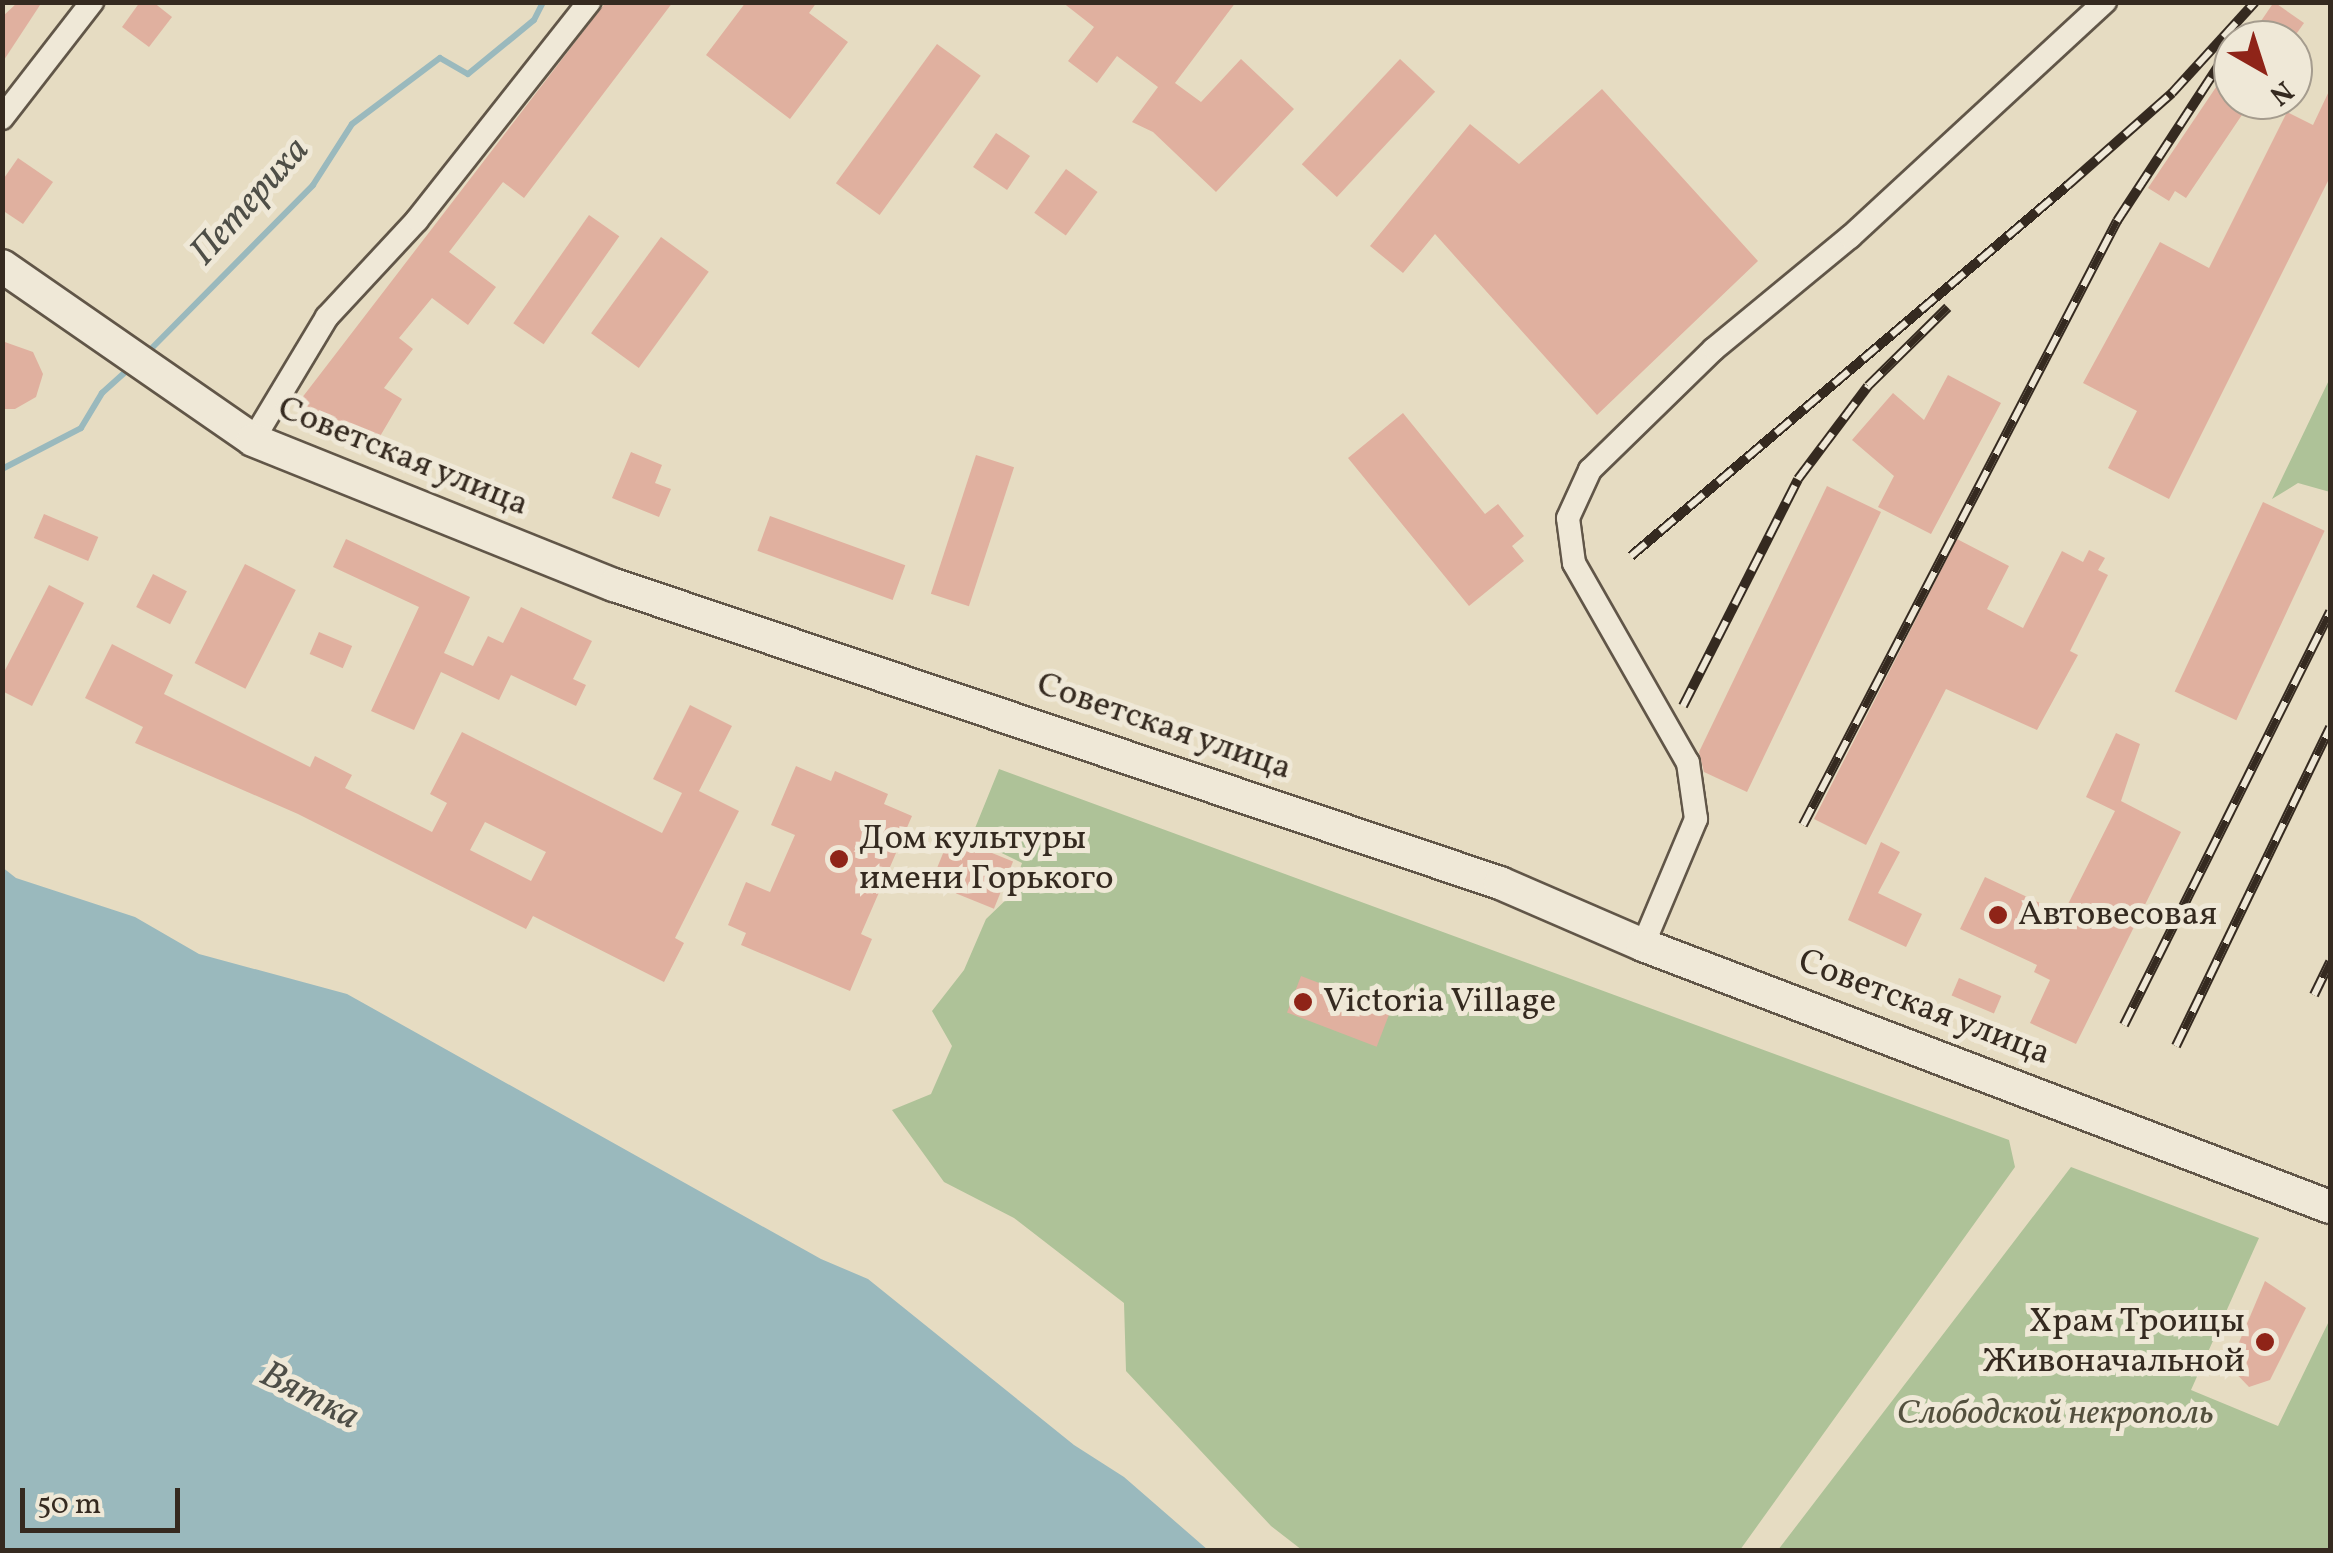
<!DOCTYPE html>
<html>
<head>
<meta charset="utf-8">
<style>
  body { margin:0 }
  #map { position:relative; width:2333px; height:1553px; overflow:hidden; background:#e6dcc2; font-family:Vollkorn,serif }
  div>[style] { position:absolute }
  .green>* { inset:0; background:#aec298 }
  .water>* { inset:0; background:#9ab9bd }
  .stream>* { height:6px; margin:-3px; padding:0 3px; transform-origin:3px; border-radius:3px; background:#9ab9bd }
  .building>* { inset:0; background:#e0b09f; transform-origin:0 0 }
  .roads { filter:drop-shadow(2px 0 #615648) drop-shadow(-2px 0 #615648) drop-shadow(0 2px #615648) drop-shadow(0 -2px #615648) }
  .minor>* { height:22px; margin:-11px; padding:0 11px; transform-origin:11px; border-radius:11px; background:#efe8d7 }
  .secondary>* { height:32px; margin:-16px; padding:0 16px; transform-origin:16px; border-radius:16px; background:#efe8d7 }
  .rail>* { height:10px; margin-top:-5px; transform-origin:0; background:repeating-linear-gradient(90deg,#efe8d7 0 19px,#352a20 0 38px); box-sizing:border-box; border-block:2px solid #352a20 }
  .dots>* { width:28px; height:28px; translate:-50% -50%; box-sizing:border-box; border:5px solid #efe8d7; border-radius:50% }
  span { translate:-50% -50%; white-space:nowrap; text-align:center; line-height:1.15; -webkit-text-stroke:10px #efe8d7; paint-order:stroke }
  .street-label { font-size:35px; color:#352a20 }
  .poi-label { font-size:35px; color:#352a20 }
  .left { translate:0 -50%; text-align:left }
  .right { translate:-100% -50%; text-align:right }
  .park-label { font-size:35px; color:#53503e; font-style:italic }
  .water-label { font-size:38px; color:#4e4e47; font-style:italic }
  .frame { position:absolute; inset:0; border:5px solid #352a20; pointer-events:none }
  .north { position:absolute; left:2213px; top:20px; width:100px; height:100px; box-sizing:border-box; background:#efe8d7; border:2px solid #a59c8e; border-radius:50%; rotate:141deg; font-size:28px; font-weight:700; line-height:40px; text-align:center; color:#352a20 }
  .north::after { content:''; display:block; margin:auto; width:35px; height:45px; background:#8f2418; clip-path:polygon(50% 0,100% 100%,50% 72%,0 100%) }
  .scale { position:absolute; left:20px; top:1488px; width:160px; height:45px; box-sizing:border-box; border:5px solid #352a20; border-top:0; padding-left:12px; font-size:30px; line-height:35px; white-space:nowrap; color:#352a20; -webkit-text-stroke:8px #efe8d7; paint-order:stroke }
</style>
</head>
<body>
<div id="map">
  <div class="green">
    <i style="clip-path:polygon(2330px 378px,2330px 492px,2298px 483px,2272px 499px)"></i>
    <i style="clip-path:polygon(999px 769px,2009px 1140px,2015px 1167px,1740px 1550px,1302px 1550px,1271px 1526px,1126px 1371px,1124px 1303px,1014px 1218px,944px 1182px,892px 1110px,931px 1094px,952px 1046px,932px 1011px,964px 970px,986px 919px,1011px 895px,1022px 863px,971px 838px)"></i>
    <i style="clip-path:polygon(2071px 1167px,2259px 1238px,2191px 1390px,2278px 1426px,2330px 1319px,2330px 1550px,1778px 1550px)"></i>
  </div>
  <div class="water">
    <i style="clip-path:polygon(2px 867px,16px 878px,135px 917px,199px 954px,347px 994px,821px 1259px,868px 1279px,1074px 1445px,1124px 1477px,1208px 1550px,3px 1550px)"></i>
  </div>
  <div class="stream">
    <i style="left:145px;top:355px;width:239px;rotate:-45.3deg"></i>
    <i style="left:313px;top:185px;width:72px;rotate:-57.4deg"></i>
    <i style="left:352px;top:124px;width:110px;rotate:-36.9deg"></i>
    <i style="left:440px;top:58px;width:32px;rotate:30deg"></i>
    <i style="left:468px;top:74px;width:85px;rotate:-39.3deg"></i>
    <i style="left:534px;top:20px;width:20px;rotate:-63deg"></i>
    <i style="left:2px;top:469px;width:89px;rotate:-27.4deg"></i>
    <i style="left:81px;top:428px;width:41px;rotate:-59deg"></i>
    <i style="left:102px;top:393px;width:40px;rotate:-42deg"></i>
  </div>
  <div class="building">
    <i style="clip-path:polygon(18px 2px,42px 2px,2px 63px,2px 17px)"></i>
    <i style="clip-path:polygon(140px 2px,153px 2px,172px 17px,149px 47px,122px 27px)"></i>
    <i style="clip-path:polygon(606px 2px,673px 2px,524px 198px,503px 182px,449px 252px,496px 287px,468px 325px,432px 298px,399px 338px,413px 349px,384px 388px,402px 399px,379px 438px,298px 403px)"></i>
    <i style="clip-path:polygon(746px 2px,817px 2px,809px 13px,848px 42px,790px 119px,706px 55px)"></i>
    <i style="clip-path:polygon(1062px 2px,1236px 2px,1175px 83px,1201px 102px,1241px 59px,1294px 109px,1216px 192px,1153px 132px,1132px 122px,1158px 87px,1117px 56px,1097px 83px,1068px 61px,1094px 27px)"></i>
    <i style="clip-path:polygon(2274px 2px,2304px 23px,2292px 40px,2248px 40px)"></i>
    <i style="left:937px;top:44px;width:54px;height:172px;rotate:36deg"></i>
    <i style="left:1400px;top:59px;width:48px;height:144px;rotate:43deg"></i>
    <i style="clip-path:polygon(2233px 62px,2233px 100px,2252px 100px,2186px 198px,2175px 191px,2169px 201px,2148px 188px)"></i>
    <i style="clip-path:polygon(1602px 89px,1758px 261px,1597px 415px,1435px 234px,1403px 273px,1370px 246px,1470px 124px,1519px 164px)"></i>
    <i style="clip-path:polygon(2330px 89px,2330px 177px,2169px 499px,2108px 468px,2137px 411px,2083px 383px,2160px 242px,2209px 268px,2287px 112px,2313px 125px)"></i>
    <i style="left:996px;top:133px;width:41px;height:41px;rotate:34deg"></i>
    <i style="clip-path:polygon(18px 158px,53px 182px,23px 224px,2px 210px,2px 181px)"></i>
    <i style="left:1066px;top:169px;width:39px;height:54px;rotate:36deg"></i>
    <i style="left:589px;top:215px;width:37px;height:132px;rotate:35deg"></i>
    <i style="left:661px;top:237px;width:59px;height:119px;rotate:36deg"></i>
    <i style="clip-path:polygon(2px 341px,33px 352px,43px 374px,36px 397px,15px 409px,2px 409px)"></i>
    <i style="clip-path:polygon(1948px 375px,2001px 403px,1931px 534px,1878px 507px,1894px 476px,1852px 440px,1893px 393px,1924px 420px)"></i>
    <i style="clip-path:polygon(1403px 413px,1485px 514px,1498px 504px,1524px 536px,1512px 546px,1524px 561px,1469px 606px,1348px 458px)"></i>
    <i style="clip-path:polygon(631px 452px,662px 465px,655px 483px,671px 489px,659px 517px,612px 498px)"></i>
    <i style="left:976px;top:455px;width:40px;height:146px;rotate:18deg"></i>
    <i style="clip-path:polygon(1827px 486px,1881px 512px,1747px 792px,1704px 772px,1699px 752px)"></i>
    <i style="left:2263px;top:502px;width:68px;height:209px;rotate:25deg"></i>
    <i style="left:44px;top:514px;width:59px;height:26px;rotate:23deg"></i>
    <i style="left:770px;top:516px;width:144px;height:37px;rotate:20deg"></i>
    <i style="clip-path:polygon(346px 539px,470px 597px,444px 653px,473px 666px,488px 636px,503px 643px,521px 607px,592px 641px,573px 679px,586px 685px,576px 706px,511px 675px,499px 700px,441px 672px,414px 730px,371px 711px,419px 607px,333px 567px)"></i>
    <i style="clip-path:polygon(1957px 539px,2009px 566px,1987px 609px,2023px 628px,2062px 551px,2083px 562px,2089px 550px,2105px 558px,2098px 570px,2108px 575px,2070px 651px,2078px 655px,2037px 730px,1946px 689px,1866px 845px,1814px 819px)"></i>
    <i style="left:245px;top:564px;width:57px;height:111px;rotate:27deg"></i>
    <i style="left:153px;top:574px;width:38px;height:37px;rotate:27deg"></i>
    <i style="clip-path:polygon(49px 585px,84px 603px,32px 706px,2px 691px,2px 676px)"></i>
    <i style="left:319px;top:632px;width:36px;height:24px;rotate:23deg"></i>
    <i style="clip-path:polygon(evenodd,112px 644px,173px 675px,164px 694px,310px 767px,315px 756px,352px 775px,345px 788px,432px 832px,447px 803px,430px 794px,462px 732px,662px 833px,682px 793px,653px 779px,690px 705px,732px 726px,699px 791px,739px 811px,675px 938px,684px 943px,664px 982px,533px 916px,526px 929px,298px 814px,135px 743px,143px 727px,85px 698px,112px 644px,485px 822px,546px 852px,531px 881px,470px 850px,485px 822px)"></i>
    <i style="clip-path:polygon(2116px 733px,2140px 744px,2121px 801px,2181px 832px,2076px 1044px,2030px 1023px,2050px 980px,2034px 972px,2037px 965px,1960px 929px,1985px 877px,2063px 914px,2115px 811px,2086px 797px)"></i>
    <i style="clip-path:polygon(796px 766px,831px 781px,835px 771px,888px 794px,884px 804px,912px 816px,861px 934px,872px 939px,850px 991px,741px 945px,746px 933px,728px 925px,746px 882px,770px 892px,795px 835px,771px 825px)"></i>
    <i style="left:950px;top:836px;width:68px;height:51px;rotate:22deg"></i>
    <i style="clip-path:polygon(1881px 842px,1900px 852px,1878px 893px,1922px 914px,1906px 947px,1848px 920px)"></i>
    <i style="left:1301px;top:976px;width:96px;height:39px;rotate:21deg"></i>
    <i style="left:1959px;top:978px;width:46px;height:19px;rotate:23deg"></i>
    <i style="clip-path:polygon(2265px 1281px,2306px 1308px,2270px 1380px,2249px 1387px,2229px 1366px)"></i>
  </div>
  <div class="roads">
    <div class="minor">
      <i style="left:2px;top:118px;width:147px;rotate:-52.2deg"></i>
      <i style="left:253px;top:440px;width:144px;rotate:-59deg"></i>
      <i style="left:327px;top:317px;width:132px;rotate:-47.1deg"></i>
      <i style="left:417px;top:220px;width:278px;rotate:-51.7deg"></i>
      <i style="left:1643px;top:945px;width:137px;rotate:-67.2deg"></i>
      <i style="left:1696px;top:819px;width:57px;rotate:-98.1deg"></i>
      <i style="left:1688px;top:763px;width:230px;rotate:-119.7deg"></i>
      <i style="left:1574px;top:563px;width:45px;rotate:-97.6deg"></i>
      <i style="left:1568px;top:518px;width:53px;rotate:-65.4deg"></i>
      <i style="left:1590px;top:470px;width:173px;rotate:-44.3deg"></i>
      <i style="left:1714px;top:349px;width:176px;rotate:-39.5deg"></i>
      <i style="left:1850px;top:237px;width:347px;rotate:-42.7deg"></i>
    </div>
    <div class="secondary">
      <i style="left:2px;top:266px;width:305px;rotate:34.7deg"></i>
      <i style="left:253px;top:440px;width:389px;rotate:21.9deg"></i>
      <i style="left:614px;top:585px;width:935px;rotate:18.59deg"></i>
      <i style="left:1500px;top:883px;width:156px;rotate:23.4deg"></i>
      <i style="left:1643px;top:945px;width:735px;rotate:20.88deg"></i>
    </div>
  </div>
  <div class="rail">
    <i style="left:1631px;top:556px;width:573px;rotate:-40.33deg"></i>
    <i style="left:2068px;top:185px;width:139px;rotate:-41.5deg"></i>
    <i style="left:2172px;top:93px;width:123px;rotate:-47.6deg"></i>
    <i style="left:1683px;top:706px;width:254px;rotate:-63.1deg"></i>
    <i style="left:1798px;top:479px;width:116px;rotate:-53deg"></i>
    <i style="left:1868px;top:386px;width:112px;rotate:-44.6deg"></i>
    <i style="left:1803px;top:825px;width:681px;rotate:-62.53deg"></i>
    <i style="left:2117px;top:221px;width:212px;rotate:-56.8deg"></i>
    <i style="left:2314px;top:995px;width:37px;rotate:-64deg"></i>
    <i style="left:2124px;top:1025px;width:462px;rotate:-63.5deg"></i>
    <i style="left:2176px;top:1046px;width:354px;rotate:-64.2deg"></i>
  </div>
  <div class="dots">
    <i style="left:839px;top:859px;background:#8f2418"></i>
    <i style="left:1998px;top:915px;background:#8f2418"></i>
    <i style="left:1303px;top:1002px;background:#8f2418"></i>
    <i style="left:2265px;top:1342px;background:#8f2418"></i>
  </div>
  <div class="street-label">
    <span style="left:403px;top:457px;rotate:22deg">Советская улица</span>
    <span style="left:1164px;top:727px;rotate:19deg">Советская улица</span>
    <span style="left:1924px;top:1008px;rotate:21deg">Советская улица</span>
  </div>
  <div class="poi-label">
    <span class="left" style="left:859px;top:859px">Дом культуры<br>имени Горького</span>
    <span class="left" style="left:2018px;top:915px">Автовесовая</span>
    <span class="left" style="left:1323px;top:1002px">Victoria Village</span>
    <span class="right" style="left:2245px;top:1342px">Храм Троицы<br>Живоначальной</span>
  </div>
  <div class="park-label">
    <span style="left:2055px;top:1414px">Слободской некрополь</span>
  </div>
  <div class="water-label">
    <span style="left:251px;top:202px;rotate:-48deg">Петериха</span>
    <span style="left:309px;top:1397px;rotate:27deg">Вятка</span>
  </div>
  <div class="frame"></div>
  <div class="north">N</div>
  <div class="scale">50 m</div>
</div>
</body>
</html>
